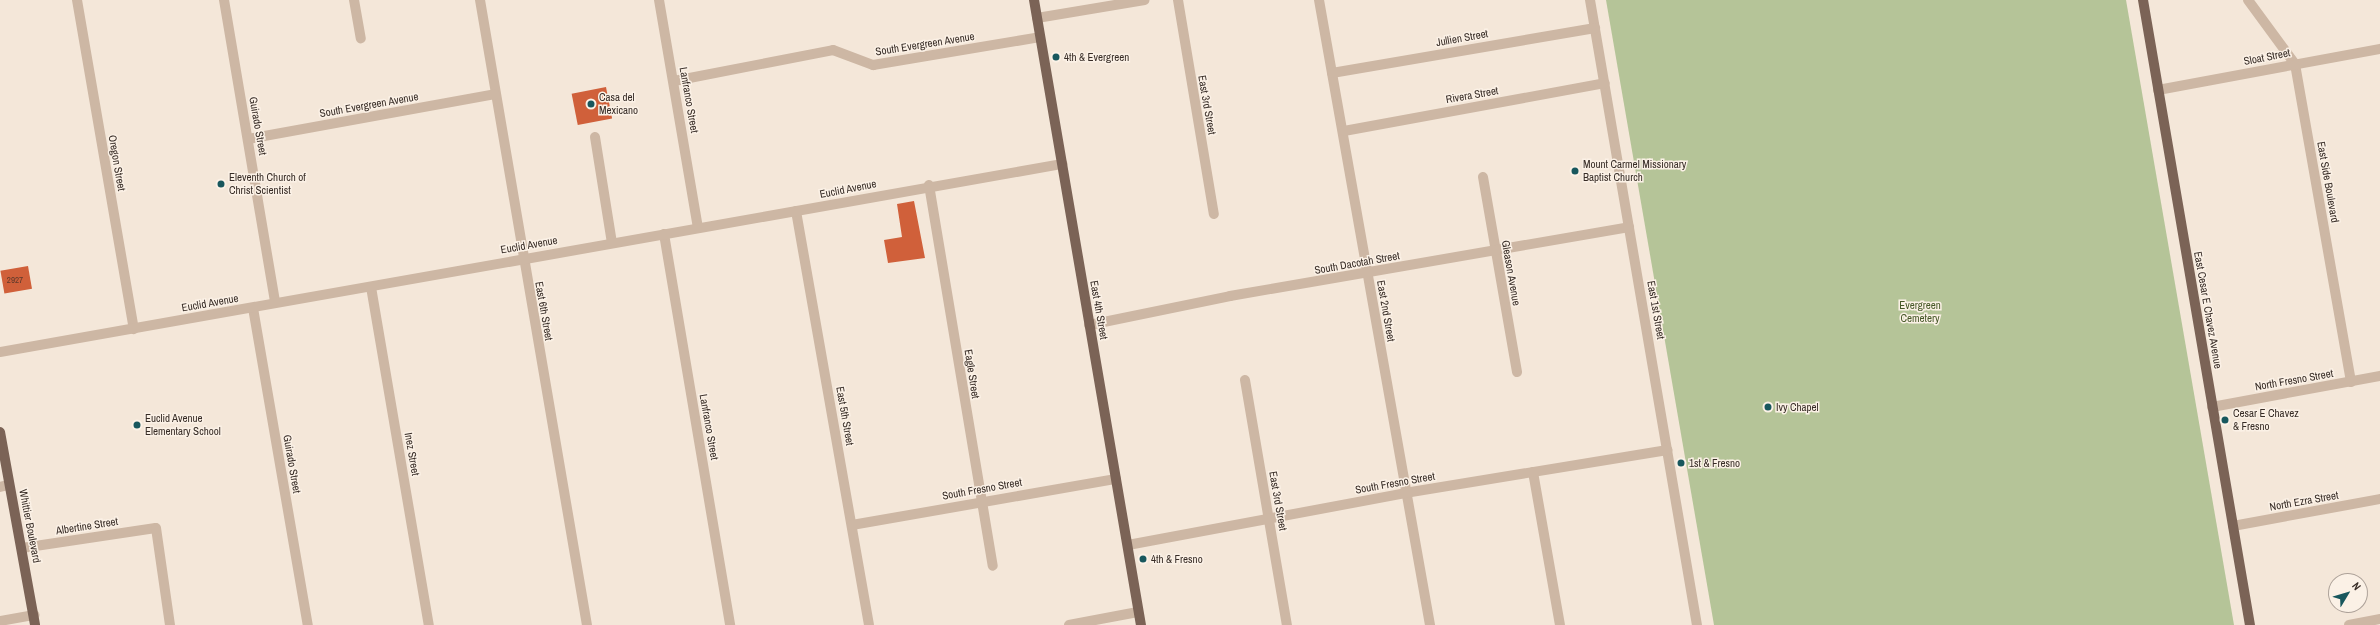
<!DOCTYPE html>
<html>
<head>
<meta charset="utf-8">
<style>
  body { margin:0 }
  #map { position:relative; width:2380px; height:625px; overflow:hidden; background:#f4e7d9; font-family:"Archivo Narrow",sans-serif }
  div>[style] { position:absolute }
  .green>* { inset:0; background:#b5c498 }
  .building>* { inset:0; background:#d0603a; transform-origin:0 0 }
  .minor>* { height:10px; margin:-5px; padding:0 5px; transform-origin:5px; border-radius:5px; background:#cdb7a4 }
  .major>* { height:10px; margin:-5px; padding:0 5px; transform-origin:5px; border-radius:5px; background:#7b6356 }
  .dots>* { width:11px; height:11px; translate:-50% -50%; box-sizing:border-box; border:2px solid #fbf1e6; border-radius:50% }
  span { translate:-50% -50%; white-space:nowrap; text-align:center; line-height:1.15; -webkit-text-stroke:3px #fbf1e6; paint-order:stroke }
  .number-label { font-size:9px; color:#5d392b }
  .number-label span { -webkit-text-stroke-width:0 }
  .street-label { font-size:11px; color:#372c26 }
  .poi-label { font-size:11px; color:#372c26 }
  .left { translate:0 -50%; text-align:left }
  .park-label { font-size:11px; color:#465828 }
  .north { position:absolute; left:2328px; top:573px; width:40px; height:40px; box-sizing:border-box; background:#fbf1e6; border:1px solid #ada299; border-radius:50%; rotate:52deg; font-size:11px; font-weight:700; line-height:16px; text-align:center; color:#372c26 }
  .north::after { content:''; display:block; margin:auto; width:14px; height:18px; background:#18575d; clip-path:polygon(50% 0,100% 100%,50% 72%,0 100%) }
</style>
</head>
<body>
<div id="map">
  <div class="green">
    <i style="clip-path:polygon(1606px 0,2126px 0,2234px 625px,1714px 625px)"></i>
  </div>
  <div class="building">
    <i style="left:606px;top:87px;width:32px;height:35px;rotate:79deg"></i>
    <i style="clip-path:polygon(914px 201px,925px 258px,888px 263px,884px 240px,902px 237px,897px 204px)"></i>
    <i style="left:28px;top:266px;width:23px;height:28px;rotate:80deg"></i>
  </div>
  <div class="minor">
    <i style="left:77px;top:0;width:334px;rotate:80.2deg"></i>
    <i style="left:224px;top:0;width:307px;rotate:80.4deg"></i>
    <i style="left:354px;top:0;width:39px;rotate:80deg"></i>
    <i style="left:480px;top:0;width:634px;rotate:80.29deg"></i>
    <i style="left:659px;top:0;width:230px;rotate:80.3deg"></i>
    <i style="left:1178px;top:0;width:217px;rotate:80.5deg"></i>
    <i style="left:1319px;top:0;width:635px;rotate:79.93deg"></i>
    <i style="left:1590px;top:0;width:634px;rotate:80.29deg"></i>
    <i style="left:2248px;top:0;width:79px;rotate:53.7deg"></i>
    <i style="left:2295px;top:64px;width:323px;rotate:80deg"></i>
    <i style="left:1037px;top:18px;width:109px;rotate:-9.5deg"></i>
    <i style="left:1332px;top:73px;width:267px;rotate:-9.7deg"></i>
    <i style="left:674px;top:81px;width:162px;rotate:-11deg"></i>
    <i style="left:833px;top:50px;width:43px;rotate:20.6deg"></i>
    <i style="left:873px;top:65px;width:169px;rotate:-9.5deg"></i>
    <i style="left:2158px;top:90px;width:226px;rotate:-10.5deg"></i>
    <i style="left:1344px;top:131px;width:265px;rotate:-10.4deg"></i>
    <i style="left:595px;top:137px;width:107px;rotate:80.9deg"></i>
    <i style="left:248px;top:139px;width:251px;rotate:-10.3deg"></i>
    <i style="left:1483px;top:177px;width:198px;rotate:80.1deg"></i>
    <i style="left:929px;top:185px;width:386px;rotate:80.5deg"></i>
    <i style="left:796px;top:211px;width:420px;rotate:80deg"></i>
    <i style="left:664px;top:234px;width:397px;rotate:80.4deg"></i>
    <i style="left:371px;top:287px;width:343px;rotate:80.3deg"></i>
    <i style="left:253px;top:308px;width:322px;rotate:80.2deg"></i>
    <i style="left:1089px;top:325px;width:144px;rotate:-11.6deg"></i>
    <i style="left:1230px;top:296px;width:405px;rotate:-9.8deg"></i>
    <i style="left:0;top:352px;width:1079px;rotate:-10.04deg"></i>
    <i style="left:1245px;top:380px;width:249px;rotate:80.3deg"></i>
    <i style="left:2212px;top:407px;width:171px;rotate:-10.5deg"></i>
    <i style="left:1533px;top:472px;width:155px;rotate:80deg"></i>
    <i style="left:0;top:487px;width:9px;rotate:-13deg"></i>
    <i style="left:852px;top:525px;width:268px;rotate:-9.9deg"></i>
    <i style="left:2233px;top:526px;width:149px;rotate:-10.4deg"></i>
    <i style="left:1128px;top:545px;width:282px;rotate:-10.6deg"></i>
    <i style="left:1405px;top:493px;width:266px;rotate:-9.3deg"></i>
    <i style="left:22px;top:548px;width:135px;rotate:-8.5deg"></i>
    <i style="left:156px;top:528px;width:98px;rotate:81.8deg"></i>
    <i style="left:0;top:621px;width:35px;rotate:-10deg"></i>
    <i style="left:1069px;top:625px;width:70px;rotate:-10.7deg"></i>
    <i style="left:2349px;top:625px;width:32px;rotate:-11deg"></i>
  </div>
  <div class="major">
    <i style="left:1034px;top:0;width:634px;rotate:80.29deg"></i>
    <i style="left:2143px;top:0;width:634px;rotate:80.29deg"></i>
    <i style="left:0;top:432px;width:196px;rotate:79.7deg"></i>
  </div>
  <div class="dots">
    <i style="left:1056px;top:57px;background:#18575d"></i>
    <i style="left:591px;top:104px;background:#18575d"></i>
    <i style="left:1575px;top:171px;background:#18575d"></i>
    <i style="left:221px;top:184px;background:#18575d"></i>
    <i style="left:1768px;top:407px;background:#18575d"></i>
    <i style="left:2225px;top:420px;background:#18575d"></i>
    <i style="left:137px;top:425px;background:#18575d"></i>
    <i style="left:1681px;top:463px;background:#18575d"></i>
    <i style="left:1143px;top:559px;background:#18575d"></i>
  </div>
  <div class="number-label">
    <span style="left:15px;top:280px">2927</span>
  </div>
  <div class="street-label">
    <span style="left:1462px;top:38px;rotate:-10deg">Jullien Street</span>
    <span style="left:925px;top:44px;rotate:-9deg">South Evergreen Avenue</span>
    <span style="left:2267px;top:57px;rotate:-11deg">Sloat Street</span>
    <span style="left:1472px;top:95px;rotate:-10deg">Rivera Street</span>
    <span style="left:689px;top:100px;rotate:80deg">Lanfranco Street</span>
    <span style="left:369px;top:105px;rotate:-10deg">South Evergreen Avenue</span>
    <span style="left:1207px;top:105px;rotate:80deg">East 3rd Street</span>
    <span style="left:258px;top:126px;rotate:80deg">Guirado Street</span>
    <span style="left:117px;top:163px;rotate:80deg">Oregon Street</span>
    <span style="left:2328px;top:182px;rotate:80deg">East Side Boulevard</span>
    <span style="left:848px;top:189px;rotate:-11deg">Euclid Avenue</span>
    <span style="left:529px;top:245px;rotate:-10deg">Euclid Avenue</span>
    <span style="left:1357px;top:263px;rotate:-10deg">South Dacotah Street</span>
    <span style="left:1511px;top:273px;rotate:80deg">Gleason Avenue</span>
    <span style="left:210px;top:303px;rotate:-10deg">Euclid Avenue</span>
    <span style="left:1099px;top:310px;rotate:80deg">East 4th Street</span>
    <span style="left:1656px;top:310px;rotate:80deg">East 1st Street</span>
    <span style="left:2208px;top:310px;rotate:80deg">East Cesar E Chavez Avenue</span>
    <span style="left:544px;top:311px;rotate:80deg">East 6th Street</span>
    <span style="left:1386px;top:311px;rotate:80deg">East 2nd Street</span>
    <span style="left:972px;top:374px;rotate:81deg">Eagle Street</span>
    <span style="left:2294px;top:380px;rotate:-10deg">North Fresno Street</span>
    <span style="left:845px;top:416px;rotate:80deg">East 5th Street</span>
    <span style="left:709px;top:427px;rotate:80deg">Lanfranco Street</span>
    <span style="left:412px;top:454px;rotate:80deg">Inez Street</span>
    <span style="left:292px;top:464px;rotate:80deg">Guirado Street</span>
    <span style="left:1395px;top:483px;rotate:-10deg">South Fresno Street</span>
    <span style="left:982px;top:489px;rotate:-10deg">South Fresno Street</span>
    <span style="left:1278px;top:501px;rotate:80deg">East 3rd Street</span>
    <span style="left:2304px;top:501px;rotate:-10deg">North Ezra Street</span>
    <span style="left:30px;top:526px;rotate:79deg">Whittier Boulevard</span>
    <span style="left:87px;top:526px;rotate:-9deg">Albertine Street</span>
  </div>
  <div class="poi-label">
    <span class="left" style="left:1064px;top:57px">4th &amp; Evergreen</span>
    <span class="left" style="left:599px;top:104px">Casa del<br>Mexicano</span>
    <span class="left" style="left:1583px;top:171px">Mount Carmel Missionary<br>Baptist Church</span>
    <span class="left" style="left:229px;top:184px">Eleventh Church of<br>Christ Scientist</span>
    <span class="left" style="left:1776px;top:407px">Ivy Chapel</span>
    <span class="left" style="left:2233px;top:420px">Cesar E Chavez<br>&amp; Fresno</span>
    <span class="left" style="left:145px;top:425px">Euclid Avenue<br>Elementary School</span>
    <span class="left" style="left:1689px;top:463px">1st &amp; Fresno</span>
    <span class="left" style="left:1151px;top:559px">4th &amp; Fresno</span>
  </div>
  <div class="park-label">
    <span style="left:1920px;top:312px">Evergreen<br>Cemetery</span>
  </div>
  <div class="north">N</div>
</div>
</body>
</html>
